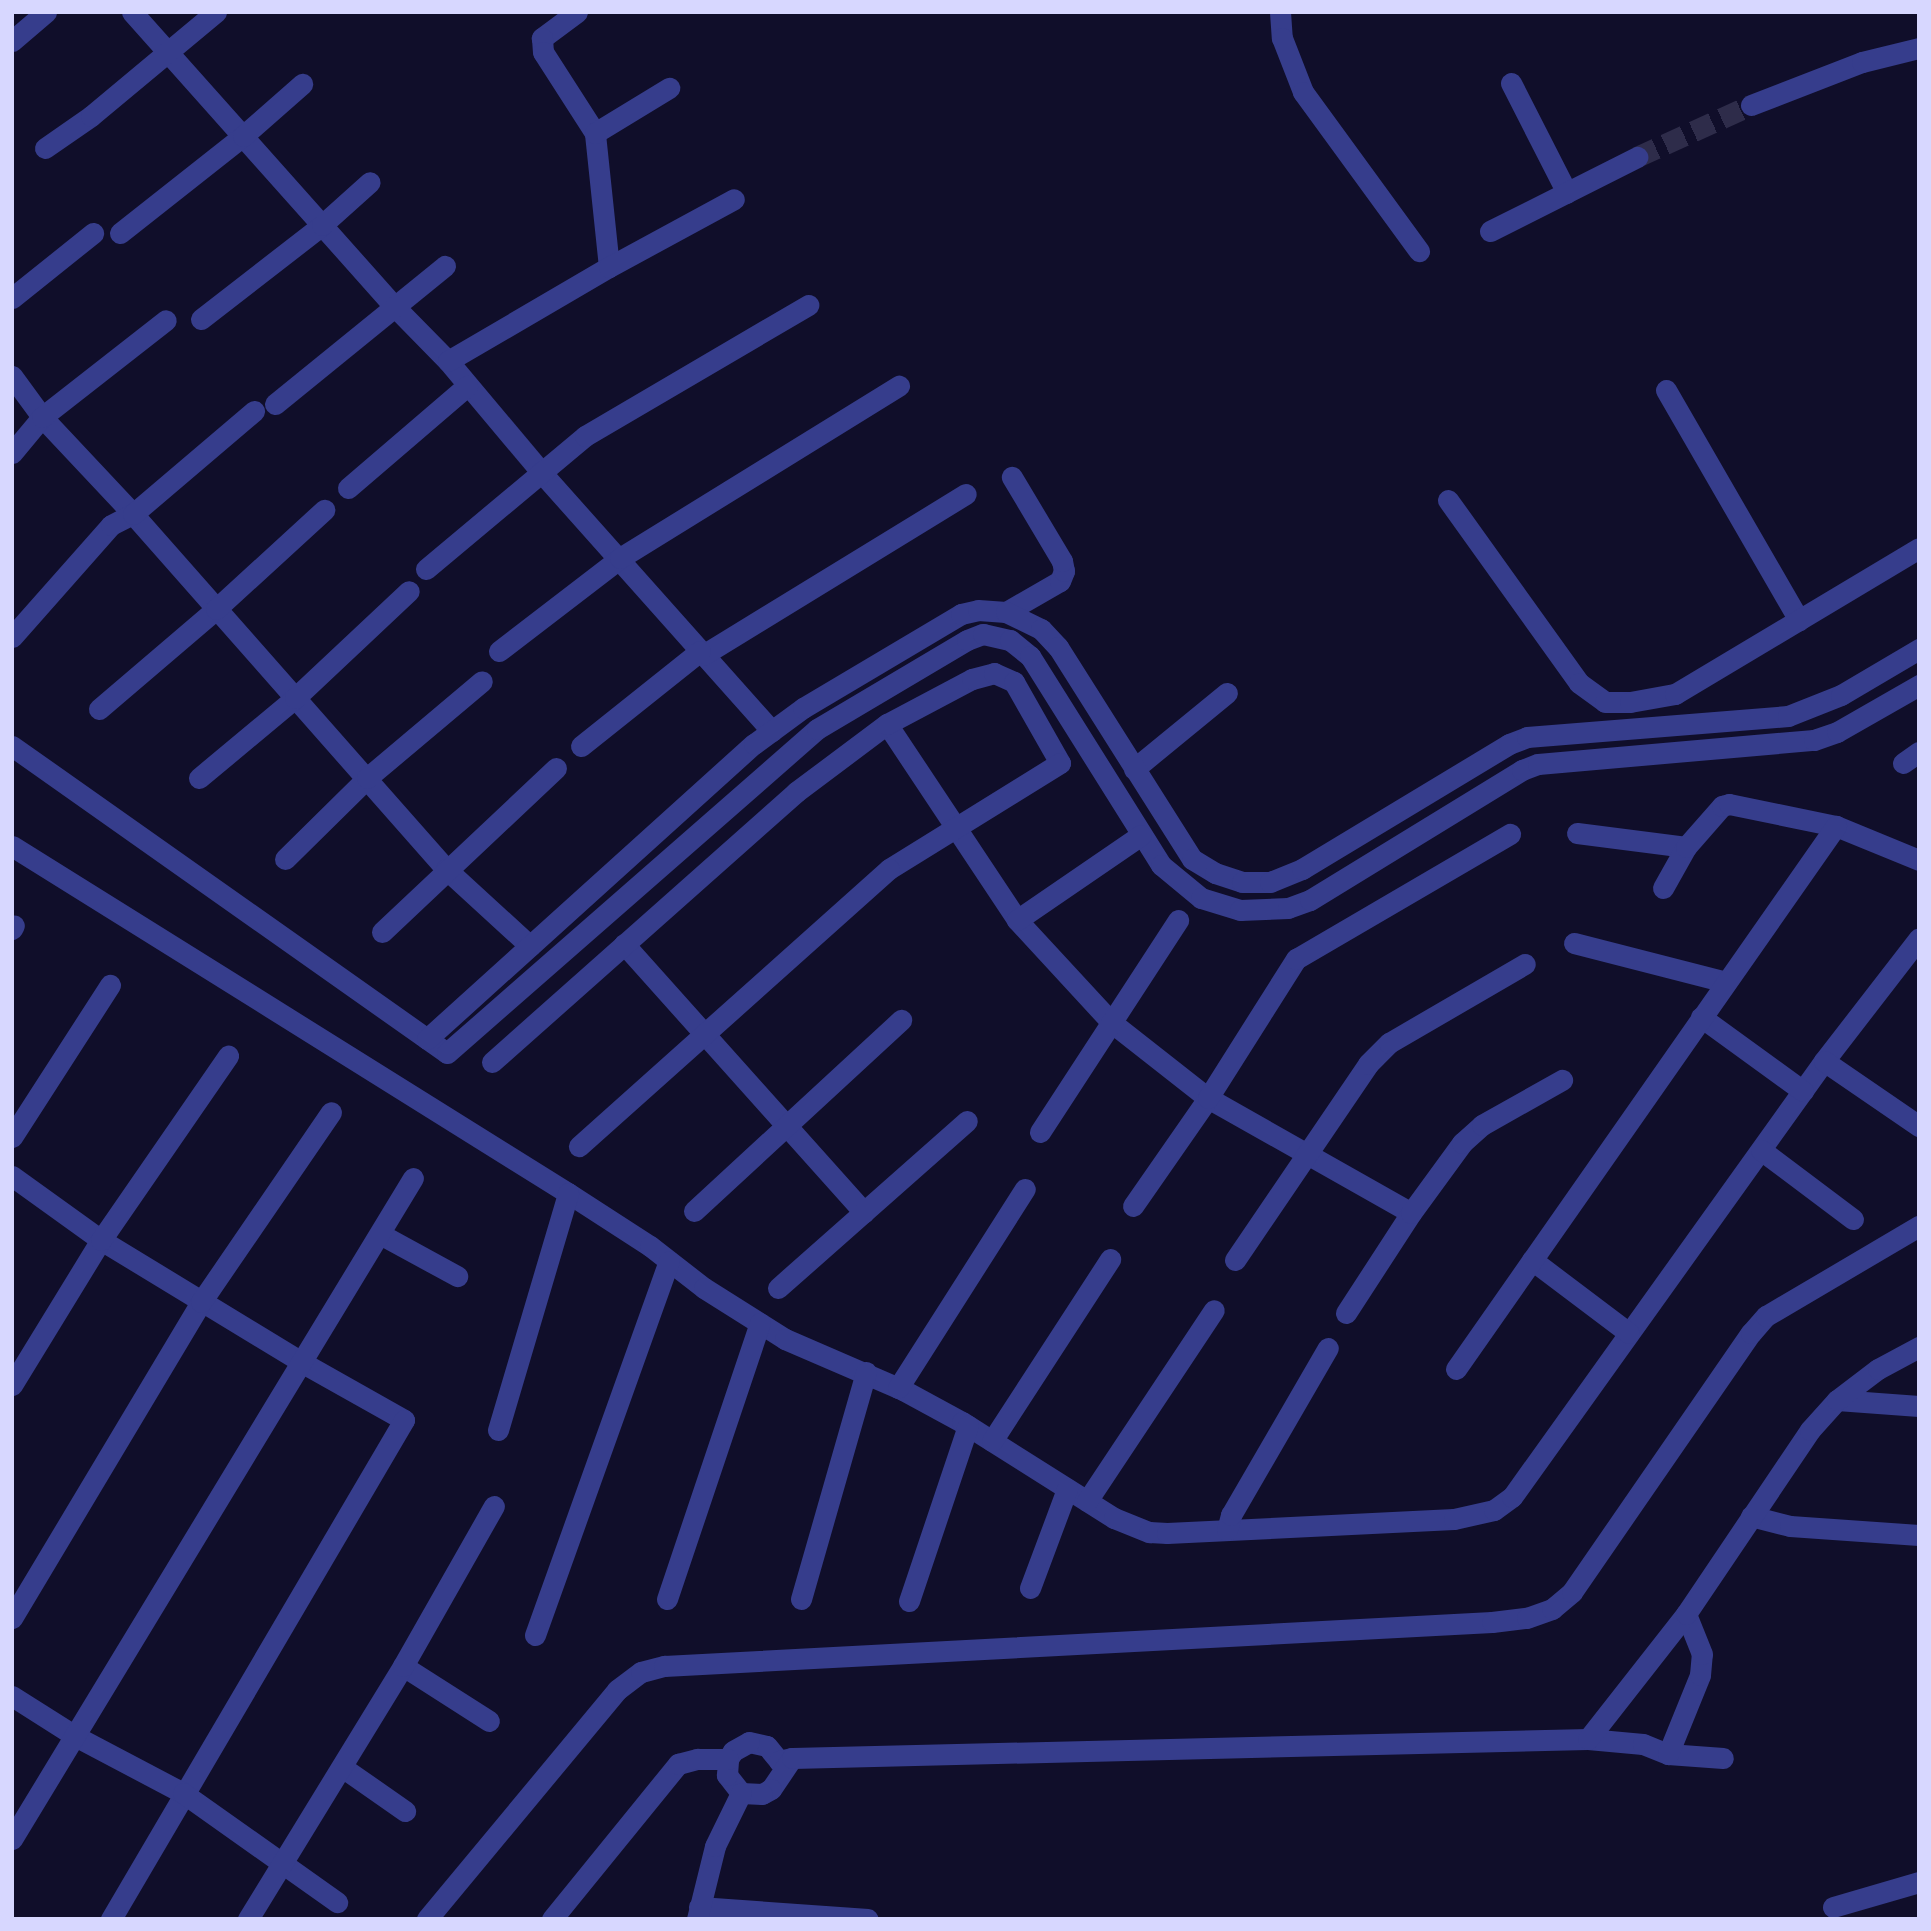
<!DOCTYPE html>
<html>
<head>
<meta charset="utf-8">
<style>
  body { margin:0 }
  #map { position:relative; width:1931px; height:1931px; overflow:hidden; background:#100e2a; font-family:"IBM Plex Sans",sans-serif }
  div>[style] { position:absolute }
  .minor-tunnel>* { height:21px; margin-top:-10.5px; transform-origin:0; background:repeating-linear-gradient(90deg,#2e2c4a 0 21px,transparent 0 31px) }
  .minor>* { height:21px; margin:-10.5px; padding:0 10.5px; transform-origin:10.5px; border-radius:10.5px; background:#363d8c }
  span { translate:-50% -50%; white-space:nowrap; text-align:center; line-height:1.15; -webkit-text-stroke:6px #100e2a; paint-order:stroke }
  .frame { position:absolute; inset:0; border:14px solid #d7d7ff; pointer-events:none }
</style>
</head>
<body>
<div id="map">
  <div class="minor-tunnel">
    <i style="left:1637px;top:157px;width:125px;rotate:-24.5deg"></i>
  </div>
  <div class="minor">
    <i style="left:132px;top:12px;width:397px;rotate:48.3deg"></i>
    <i style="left:396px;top:308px;width:74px;rotate:45.5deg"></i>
    <i style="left:448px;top:361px;width:145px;rotate:50deg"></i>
    <i style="left:541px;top:472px;width:347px;rotate:48.3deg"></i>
    <i style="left:577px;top:12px;width:44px;rotate:143.4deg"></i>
    <i style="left:542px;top:38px;width:14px;rotate:86deg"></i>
    <i style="left:543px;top:52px;width:96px;rotate:57.3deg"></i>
    <i style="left:1280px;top:12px;width:26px;rotate:86deg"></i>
    <i style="left:1282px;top:38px;width:58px;rotate:68.7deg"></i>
    <i style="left:1303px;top:92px;width:197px;rotate:53.9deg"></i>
    <i style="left:12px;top:41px;width:45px;rotate:-40.5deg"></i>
    <i style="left:1511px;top:83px;width:123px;rotate:63deg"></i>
    <i style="left:1751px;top:105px;width:119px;rotate:-21.2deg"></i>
    <i style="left:1862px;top:62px;width:59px;rotate:-13.8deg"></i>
    <i style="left:45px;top:148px;width:56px;rotate:-34.8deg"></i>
    <i style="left:91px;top:116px;width:163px;rotate:-39.8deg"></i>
    <i style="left:1490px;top:231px;width:165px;rotate:-26.7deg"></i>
    <i style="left:120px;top:233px;width:157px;rotate:-38.3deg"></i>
    <i style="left:243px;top:136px;width:79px;rotate:-41.4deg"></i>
    <i style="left:609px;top:267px;width:135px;rotate:-96deg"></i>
    <i style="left:595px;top:133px;width:87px;rotate:-31.3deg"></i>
    <i style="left:12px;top:298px;width:104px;rotate:-38.7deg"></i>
    <i style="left:201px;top:319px;width:153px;rotate:-37.8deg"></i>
    <i style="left:322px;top:225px;width:64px;rotate:-41.9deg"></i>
    <i style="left:448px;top:361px;width:186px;rotate:-30.3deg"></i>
    <i style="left:609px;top:267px;width:142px;rotate:-28.5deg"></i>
    <i style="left:12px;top:376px;width:51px;rotate:53.8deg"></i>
    <i style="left:42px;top:417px;width:133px;rotate:46.8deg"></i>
    <i style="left:133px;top:514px;width:473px;rotate:48.6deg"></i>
    <i style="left:446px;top:869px;width:114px;rotate:42.5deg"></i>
    <i style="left:1666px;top:390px;width:266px;rotate:60deg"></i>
    <i style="left:275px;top:404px;width:219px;rotate:-39.1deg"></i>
    <i style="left:12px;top:453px;width:47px;rotate:-50.2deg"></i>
    <i style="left:42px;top:417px;width:157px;rotate:-38deg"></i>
    <i style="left:348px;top:488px;width:157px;rotate:-40.6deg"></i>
    <i style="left:1448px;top:500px;width:225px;rotate:54.4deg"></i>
    <i style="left:1579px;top:683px;width:32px;rotate:36deg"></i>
    <i style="left:1605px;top:702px;width:25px"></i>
    <i style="left:1630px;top:702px;width:46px;rotate:-10.1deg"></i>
    <i style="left:1675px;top:694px;width:284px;rotate:-30.9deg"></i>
    <i style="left:426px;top:569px;width:207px;rotate:-39.9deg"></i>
    <i style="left:585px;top:436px;width:259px;rotate:-30.4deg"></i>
    <i style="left:1006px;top:612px;width:62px;rotate:-29.9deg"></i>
    <i style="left:1060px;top:581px;width:11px;rotate:-68deg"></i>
    <i style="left:1064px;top:571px;width:10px;rotate:-101deg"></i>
    <i style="left:1062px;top:561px;width:98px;rotate:-120.8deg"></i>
    <i style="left:12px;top:637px;width:149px;rotate:-48.5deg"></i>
    <i style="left:111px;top:525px;width:25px;rotate:-27deg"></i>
    <i style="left:133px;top:514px;width:159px;rotate:-40.4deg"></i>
    <i style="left:499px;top:651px;width:153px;rotate:-37.5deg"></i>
    <i style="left:620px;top:558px;width:328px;rotate:-31.7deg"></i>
    <i style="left:703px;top:655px;width:308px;rotate:-31.5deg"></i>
    <i style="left:99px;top:709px;width:154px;rotate:-40.5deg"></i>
    <i style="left:216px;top:609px;width:147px;rotate:-42.5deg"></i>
    <i style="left:887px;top:724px;width:235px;rotate:56.4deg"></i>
    <i style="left:1017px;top:920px;width:139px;rotate:47.3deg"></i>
    <i style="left:1111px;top:1022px;width:123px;rotate:38.1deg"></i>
    <i style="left:1208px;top:1098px;width:233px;rotate:29.5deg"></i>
    <i style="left:12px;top:746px;width:532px;rotate:35.21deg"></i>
    <i style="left:447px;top:1053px;width:492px;rotate:-41.2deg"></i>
    <i style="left:817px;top:729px;width:174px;rotate:-30.7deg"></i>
    <i style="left:967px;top:640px;width:17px;rotate:-21deg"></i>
    <i style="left:983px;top:634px;width:28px;rotate:13deg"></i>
    <i style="left:1010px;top:640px;width:26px;rotate:39deg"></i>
    <i style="left:1030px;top:656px;width:247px;rotate:57.9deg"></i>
    <i style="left:1161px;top:865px;width:52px;rotate:39.5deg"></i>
    <i style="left:1201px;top:898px;width:41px;rotate:17.1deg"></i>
    <i style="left:1240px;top:910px;width:48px;rotate:-2.4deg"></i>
    <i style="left:1288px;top:908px;width:23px;rotate:-20deg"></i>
    <i style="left:1310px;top:900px;width:249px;rotate:-31.5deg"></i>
    <i style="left:1522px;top:770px;width:17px;rotate:-21deg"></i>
    <i style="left:1538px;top:764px;width:277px;rotate:-5deg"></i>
    <i style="left:1814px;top:740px;width:24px;rotate:-19deg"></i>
    <i style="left:1837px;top:732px;width:95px;rotate:-29.8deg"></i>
    <i style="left:581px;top:746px;width:152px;rotate:-38.6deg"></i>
    <i style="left:1903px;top:763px;width:19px;rotate:-35deg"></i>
    <i style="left:1134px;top:769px;width:120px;rotate:-39.3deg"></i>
    <i style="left:199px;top:778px;width:125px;rotate:-39.8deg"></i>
    <i style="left:295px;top:698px;width:156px;rotate:-43.2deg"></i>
    <i style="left:1577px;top:833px;width:110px;rotate:7.3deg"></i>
    <i style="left:12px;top:846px;width:655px;rotate:31.97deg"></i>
    <i style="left:568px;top:1193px;width:98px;rotate:32.9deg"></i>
    <i style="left:650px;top:1246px;width:68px;rotate:37.9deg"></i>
    <i style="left:704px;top:1288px;width:96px;rotate:32.2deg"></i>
    <i style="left:785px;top:1339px;width:129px;rotate:23.4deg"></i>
    <i style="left:903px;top:1390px;width:67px;rotate:28.5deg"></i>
    <i style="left:962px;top:1422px;width:180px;rotate:32.3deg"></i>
    <i style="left:1114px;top:1518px;width:38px;rotate:22deg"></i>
    <i style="left:1149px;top:1532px;width:18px;rotate:3deg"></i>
    <i style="left:1167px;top:1533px;width:287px;rotate:-2.8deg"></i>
    <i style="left:1454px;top:1519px;width:41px;rotate:-12.7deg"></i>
    <i style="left:1494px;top:1510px;width:22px;rotate:-36deg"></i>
    <i style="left:1512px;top:1497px;width:536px;rotate:-54.41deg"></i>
    <i style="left:1824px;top:1061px;width:155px;rotate:-52.3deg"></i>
    <i style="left:285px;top:859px;width:115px;rotate:-44.6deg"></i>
    <i style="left:367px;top:778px;width:150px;rotate:-40.1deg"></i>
    <i style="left:1663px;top:888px;width:47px;rotate:-60.7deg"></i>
    <i style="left:1686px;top:847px;width:55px;rotate:-48.7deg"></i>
    <i style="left:1722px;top:806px;width:7px;rotate:-16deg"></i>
    <i style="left:1729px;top:804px;width:109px;rotate:11.6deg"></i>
    <i style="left:1836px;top:826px;width:90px;rotate:22.3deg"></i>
    <i style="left:1017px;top:920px;width:150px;rotate:-34.4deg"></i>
    <i style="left:12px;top:929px;width:4px;rotate:-63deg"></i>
    <i style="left:382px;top:932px;width:239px;rotate:-43.3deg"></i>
    <i style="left:1574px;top:943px;width:157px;rotate:14.4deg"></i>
    <i style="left:624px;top:944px;width:360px;rotate:48.2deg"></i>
    <i style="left:1701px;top:1017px;width:126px;rotate:36deg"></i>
    <i style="left:427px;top:1039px;width:440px;rotate:-42.1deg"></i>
    <i style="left:754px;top:744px;width:61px;rotate:-36.3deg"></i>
    <i style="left:803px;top:708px;width:184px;rotate:-30.7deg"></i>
    <i style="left:961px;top:614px;width:17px;rotate:-13deg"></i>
    <i style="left:978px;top:610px;width:28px;rotate:4deg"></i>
    <i style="left:1006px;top:612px;width:39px;rotate:26deg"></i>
    <i style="left:1041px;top:629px;width:25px;rotate:47deg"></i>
    <i style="left:1058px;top:647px;width:251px;rotate:57.7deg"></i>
    <i style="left:1192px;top:859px;width:27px;rotate:31deg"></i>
    <i style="left:1215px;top:873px;width:28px;rotate:18deg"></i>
    <i style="left:1242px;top:882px;width:28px"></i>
    <i style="left:1270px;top:882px;width:35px;rotate:-22deg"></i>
    <i style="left:1302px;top:869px;width:242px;rotate:-31.1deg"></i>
    <i style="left:1509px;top:744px;width:19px;rotate:-21deg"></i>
    <i style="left:1527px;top:737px;width:262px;rotate:-4.6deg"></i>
    <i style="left:1788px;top:716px;width:57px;rotate:-21.6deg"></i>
    <i style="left:1841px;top:695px;width:91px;rotate:-30.5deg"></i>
    <i style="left:1824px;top:1061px;width:115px;rotate:34.4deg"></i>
    <i style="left:492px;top:1062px;width:407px;rotate:-41.6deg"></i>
    <i style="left:796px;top:792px;width:114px;rotate:-36.8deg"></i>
    <i style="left:887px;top:724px;width:96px;rotate:-27.9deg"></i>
    <i style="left:972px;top:679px;width:23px;rotate:-15deg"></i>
    <i style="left:994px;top:673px;width:22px;rotate:24deg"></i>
    <i style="left:1014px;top:682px;width:93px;rotate:60.4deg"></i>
    <i style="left:1060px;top:763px;width:201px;rotate:148.2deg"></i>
    <i style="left:889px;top:869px;width:416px;rotate:138.2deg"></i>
    <i style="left:1040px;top:1132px;width:253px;rotate:-56.9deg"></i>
    <i style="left:12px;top:1137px;width:181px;rotate:-57.2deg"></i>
    <i style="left:1761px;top:1150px;width:115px;rotate:36.9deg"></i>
    <i style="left:12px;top:1176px;width:110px;rotate:35.7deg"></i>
    <i style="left:101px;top:1240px;width:237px;rotate:31.3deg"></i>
    <i style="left:303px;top:1363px;width:116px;rotate:29.4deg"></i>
    <i style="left:404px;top:1420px;width:579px;rotate:120.42deg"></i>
    <i style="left:1133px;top:1206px;width:131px;rotate:-55.2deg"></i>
    <i style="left:1208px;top:1098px;width:165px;rotate:-57.7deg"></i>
    <i style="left:1296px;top:959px;width:248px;rotate:-30.3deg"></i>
    <i style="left:694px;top:1211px;width:282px;rotate:-42.7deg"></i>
    <i style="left:380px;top:1234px;width:88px;rotate:28.6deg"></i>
    <i style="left:1235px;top:1260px;width:237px;rotate:-55.8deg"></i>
    <i style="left:1368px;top:1064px;width:30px;rotate:-45deg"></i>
    <i style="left:1389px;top:1043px;width:157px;rotate:-30.2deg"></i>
    <i style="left:1532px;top:1260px;width:121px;rotate:37deg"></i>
    <i style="left:778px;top:1288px;width:252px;rotate:-41.5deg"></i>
    <i style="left:1346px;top:1313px;width:119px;rotate:-57deg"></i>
    <i style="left:1411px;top:1213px;width:87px;rotate:-53.9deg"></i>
    <i style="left:1462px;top:1143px;width:27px;rotate:-42deg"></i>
    <i style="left:1482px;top:1125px;width:92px;rotate:-29.4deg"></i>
    <i style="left:1456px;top:1369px;width:663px;rotate:-55.02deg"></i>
    <i style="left:12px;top:1385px;width:170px;rotate:-58.5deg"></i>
    <i style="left:101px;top:1240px;width:224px;rotate:-55.4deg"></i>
    <i style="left:898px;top:1388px;width:236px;rotate:-57.5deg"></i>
    <i style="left:1837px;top:1400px;width:82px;rotate:4.2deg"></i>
    <i style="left:498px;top:1430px;width:247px;rotate:-73.5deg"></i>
    <i style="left:992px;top:1441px;width:217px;rotate:-57deg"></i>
    <i style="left:1087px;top:1501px;width:229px;rotate:-56.4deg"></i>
    <i style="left:1751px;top:1516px;width:40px;rotate:14.4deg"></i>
    <i style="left:1790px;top:1526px;width:129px;rotate:4deg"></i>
    <i style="left:1227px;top:1530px;width:16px;rotate:-75deg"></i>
    <i style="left:1231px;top:1515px;width:193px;rotate:-59.9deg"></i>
    <i style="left:1030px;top:1588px;width:106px;rotate:-69.5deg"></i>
    <i style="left:667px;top:1599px;width:291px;rotate:-71.4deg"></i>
    <i style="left:801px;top:1599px;width:236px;rotate:-74deg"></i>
    <i style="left:909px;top:1601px;width:185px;rotate:-71.4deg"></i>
    <i style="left:12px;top:1618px;width:368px;rotate:-59.1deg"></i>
    <i style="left:201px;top:1302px;width:230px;rotate:-55.6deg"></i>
    <i style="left:535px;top:1635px;width:397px;rotate:-70.3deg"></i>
    <i style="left:403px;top:1666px;width:102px;rotate:32.6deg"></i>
    <i style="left:12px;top:1696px;width:75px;rotate:32.4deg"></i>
    <i style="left:75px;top:1736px;width:122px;rotate:27.8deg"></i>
    <i style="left:183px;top:1793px;width:189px;rotate:35.3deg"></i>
    <i style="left:1588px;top:1739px;width:55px;rotate:5.2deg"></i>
    <i style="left:1643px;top:1744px;width:27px;rotate:22deg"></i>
    <i style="left:1668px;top:1754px;width:55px;rotate:4.2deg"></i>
    <i style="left:749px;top:1742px;width:18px;rotate:13deg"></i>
    <i style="left:767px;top:1746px;width:19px;rotate:51deg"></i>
    <i style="left:779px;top:1761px;width:13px;rotate:-13deg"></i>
    <i style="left:792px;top:1758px;width:37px;rotate:124deg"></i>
    <i style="left:771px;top:1789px;width:10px;rotate:151deg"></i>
    <i style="left:762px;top:1794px;width:21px;rotate:-177deg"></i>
    <i style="left:741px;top:1793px;width:23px;rotate:-128deg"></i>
    <i style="left:727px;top:1775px;width:16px;rotate:-86deg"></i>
    <i style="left:728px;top:1759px;width:9px;rotate:-58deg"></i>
    <i style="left:733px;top:1751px;width:18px;rotate:-29deg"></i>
    <i style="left:1668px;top:1754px;width:85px;rotate:-67.9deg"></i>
    <i style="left:1700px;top:1675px;width:21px;rotate:-85deg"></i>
    <i style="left:1702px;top:1654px;width:43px;rotate:-111.8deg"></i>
    <i style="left:792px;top:1758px;width:796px;rotate:-1.37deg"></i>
    <i style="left:1588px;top:1739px;width:159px;rotate:-51.9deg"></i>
    <i style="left:1686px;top:1614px;width:222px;rotate:-56deg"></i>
    <i style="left:1810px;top:1430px;width:40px;rotate:-48deg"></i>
    <i style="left:1837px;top:1400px;width:51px;rotate:-37.1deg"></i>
    <i style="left:1878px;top:1369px;width:47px;rotate:-28.2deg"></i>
    <i style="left:342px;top:1767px;width:77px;rotate:34.9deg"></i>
    <i style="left:12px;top:1839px;width:773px;rotate:-58.76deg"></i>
    <i style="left:699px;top:1907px;width:169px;rotate:4.1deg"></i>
    <i style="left:1833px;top:1907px;width:90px;rotate:-16.2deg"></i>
    <i style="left:248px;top:1919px;width:297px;rotate:-58.5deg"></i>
    <i style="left:403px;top:1666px;width:184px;rotate:-60.4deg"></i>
    <i style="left:427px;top:1919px;width:298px;rotate:-50.3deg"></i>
    <i style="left:617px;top:1690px;width:30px;rotate:-37deg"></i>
    <i style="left:641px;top:1672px;width:24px;rotate:-15deg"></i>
    <i style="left:664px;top:1666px;width:829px;rotate:-3.04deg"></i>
    <i style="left:1492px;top:1622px;width:35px;rotate:-7deg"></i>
    <i style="left:1527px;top:1618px;width:27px;rotate:-20deg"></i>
    <i style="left:1552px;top:1609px;width:26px;rotate:-40deg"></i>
    <i style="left:1572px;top:1592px;width:315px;rotate:-55.4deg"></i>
    <i style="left:1751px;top:1333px;width:23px;rotate:-49deg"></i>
    <i style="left:1766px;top:1316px;width:178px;rotate:-30.5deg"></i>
    <i style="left:552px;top:1919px;width:200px;rotate:-50.9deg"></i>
    <i style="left:678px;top:1764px;width:20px;rotate:-15deg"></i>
    <i style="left:697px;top:1759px;width:31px"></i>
    <i style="left:697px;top:1919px;width:75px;rotate:-76.1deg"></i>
    <i style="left:715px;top:1846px;width:59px;rotate:-63.9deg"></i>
  </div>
  <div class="frame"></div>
</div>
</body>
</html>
